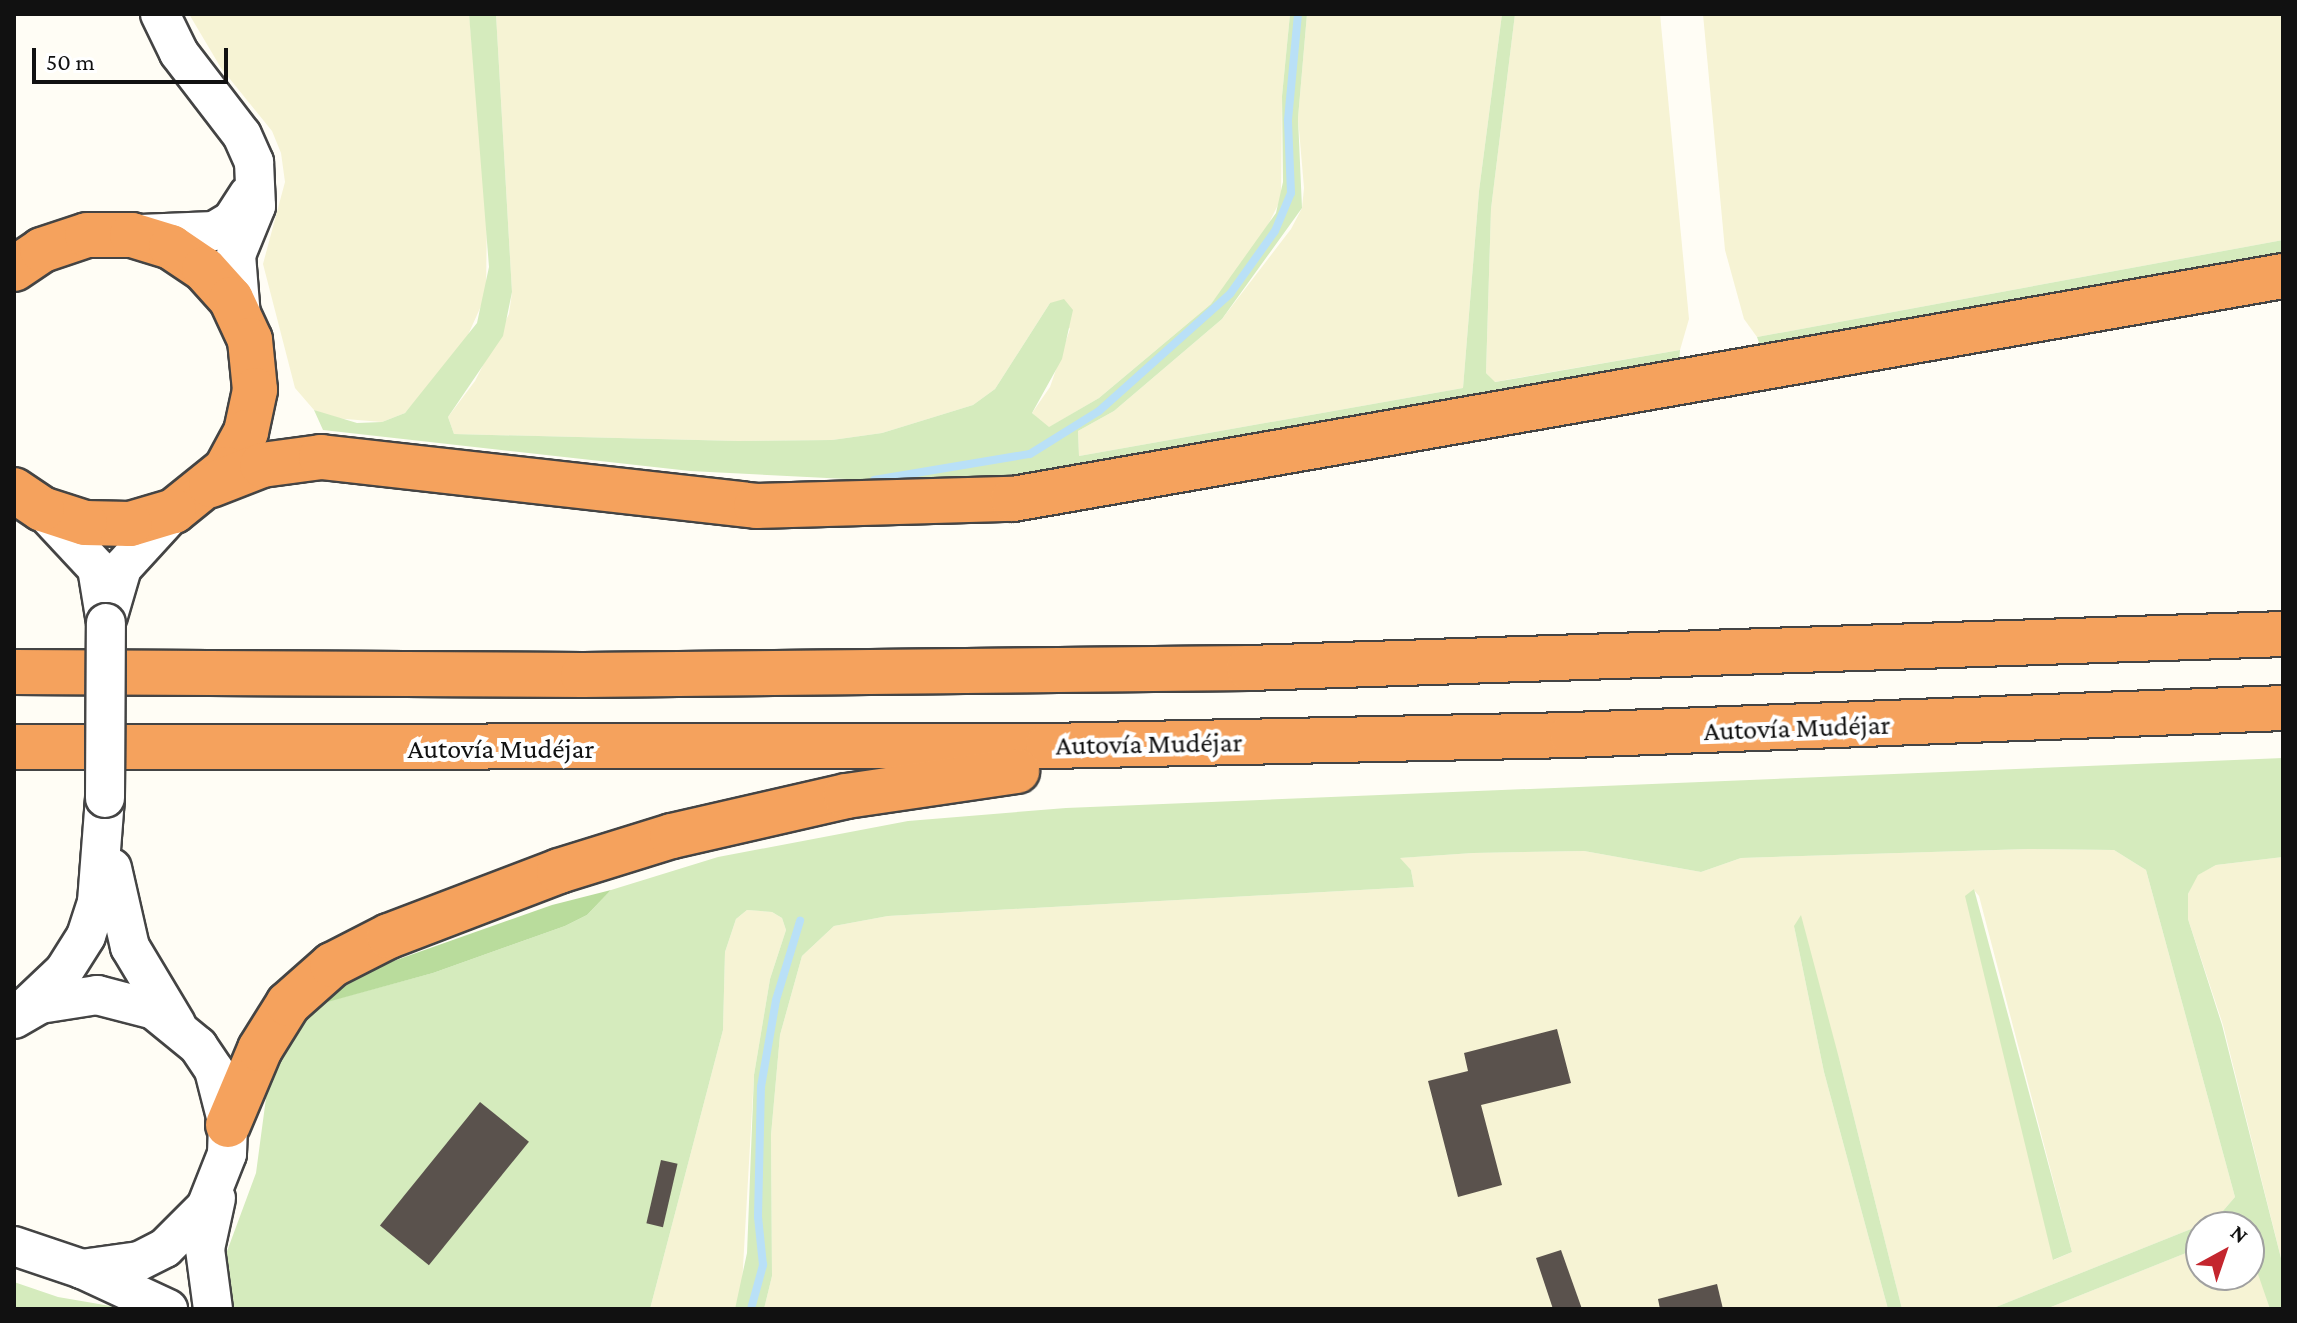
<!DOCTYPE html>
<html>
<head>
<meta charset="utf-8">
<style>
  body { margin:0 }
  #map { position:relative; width:2297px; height:1323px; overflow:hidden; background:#fffdf5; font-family:"Crimson Pro",serif }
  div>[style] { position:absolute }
  .farmland>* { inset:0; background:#f6f3d4 }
  .green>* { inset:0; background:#d5ebbd }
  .forest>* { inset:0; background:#b9dc9c }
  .stream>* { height:8px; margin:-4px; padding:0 4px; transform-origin:4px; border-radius:4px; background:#b9e0f7 }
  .building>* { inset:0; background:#5a524d; transform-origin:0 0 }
  .roads { filter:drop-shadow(2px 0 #444) drop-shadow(-2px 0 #444) drop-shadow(0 2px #444) drop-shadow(0 -2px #444) }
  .minor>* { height:38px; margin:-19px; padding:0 19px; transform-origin:19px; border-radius:19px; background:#fff }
  .highway>* { height:44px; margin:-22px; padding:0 22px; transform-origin:22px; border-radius:22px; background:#f5a25d }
  .bridges { filter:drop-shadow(2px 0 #444) drop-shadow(-2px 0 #444) drop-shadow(0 2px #444) drop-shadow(0 -2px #444) }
  .minor-bridge>* { height:38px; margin:-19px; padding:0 19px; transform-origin:19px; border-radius:19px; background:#fff }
  span { translate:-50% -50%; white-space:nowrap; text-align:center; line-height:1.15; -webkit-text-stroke:8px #fff; paint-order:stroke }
  .street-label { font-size:28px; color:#111 }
  .frame { position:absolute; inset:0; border:16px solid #111; pointer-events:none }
  .north { position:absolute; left:2185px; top:1211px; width:80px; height:80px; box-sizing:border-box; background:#fff; border:2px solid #a0a0a0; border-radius:50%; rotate:40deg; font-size:22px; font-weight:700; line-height:32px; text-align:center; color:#111 }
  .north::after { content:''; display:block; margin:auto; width:28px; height:36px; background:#c4262e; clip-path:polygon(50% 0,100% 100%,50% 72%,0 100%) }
  .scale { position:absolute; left:32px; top:48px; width:196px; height:36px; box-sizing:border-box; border:4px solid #111; border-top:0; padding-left:10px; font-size:24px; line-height:28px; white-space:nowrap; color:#111; -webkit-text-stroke:6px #fff; paint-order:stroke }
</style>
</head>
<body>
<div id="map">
  <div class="farmland">
    <i style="clip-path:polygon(189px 14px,469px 14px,487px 209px,486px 295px,463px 346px,405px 413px,382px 422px,333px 418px,314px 410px,295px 388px,263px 264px,285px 182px,281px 153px,272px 131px,221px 68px)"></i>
    <i style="clip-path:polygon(496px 14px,1290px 14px,1282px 96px,1281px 199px,1262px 237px,1211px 304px,1099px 398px,1048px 428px,1032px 413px,1050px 387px,1070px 329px,1050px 303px,995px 389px,973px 405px,882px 433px,832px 440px,738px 441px,454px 434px,448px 417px,475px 381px,509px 314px,512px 292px)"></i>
    <i style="clip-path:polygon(1307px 14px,1502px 14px,1479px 191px,1463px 388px,1079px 456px,1078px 431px,1114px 411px,1222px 319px,1291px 229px,1302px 208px,1304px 188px,1298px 118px)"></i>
    <i style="clip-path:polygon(1515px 14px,1660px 14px,1689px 319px,1680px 350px,1494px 382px,1486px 373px,1491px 209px)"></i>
    <i style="clip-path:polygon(1703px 14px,2283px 14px,2283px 240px,1757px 337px,1744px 319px,1725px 250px)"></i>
    <i style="clip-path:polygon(evenodd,2028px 849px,2114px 850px,2146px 870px,2235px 1197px,2216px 1219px,1991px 1309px,1902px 1309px,1840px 1062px,1794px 926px,1824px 1072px,1888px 1309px,764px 1309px,772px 1276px,771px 1135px,780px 1035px,802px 956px,834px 926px,888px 916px,1414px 887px,1411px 870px,1399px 858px,1473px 853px,1584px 851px,1701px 872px,1741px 858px,2028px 849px,1973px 889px,1979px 896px,2072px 1252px,2054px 1260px,1973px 889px)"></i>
    <i style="clip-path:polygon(2283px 857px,2283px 1266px,2223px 1025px,2188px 919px,2188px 894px,2197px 875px,2216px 865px)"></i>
    <i style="clip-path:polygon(747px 910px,772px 912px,782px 918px,786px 930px,770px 979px,754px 1075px,742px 1285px,735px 1309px,650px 1309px,723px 1030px,725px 952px,736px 919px)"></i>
    <i style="clip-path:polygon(2201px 1247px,2201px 1275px,2249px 1275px,2252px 1250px,2270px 1309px,2046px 1309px)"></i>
  </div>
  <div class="green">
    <i style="clip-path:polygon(469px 14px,496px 14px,512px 292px,503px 336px,448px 417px,454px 434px,738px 441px,832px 440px,882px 433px,973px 405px,995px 389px,1050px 303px,1064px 299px,1073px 310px,1062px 359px,1032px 413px,1049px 427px,1099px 398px,1211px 304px,1276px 213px,1283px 182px,1282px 96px,1290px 14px,1307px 14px,1298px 118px,1302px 208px,1222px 319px,1114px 411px,1078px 431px,1079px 456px,1463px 388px,1479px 191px,1502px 14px,1515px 14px,1491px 209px,1486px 373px,1495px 382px,1680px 350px,1679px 363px,1066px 471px,907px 482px,690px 471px,323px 430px,314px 410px,357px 423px,382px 422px,405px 413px,477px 323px,489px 267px)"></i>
    <i style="clip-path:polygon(2283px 240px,2283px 259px,1762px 351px,1757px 337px)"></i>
    <i style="clip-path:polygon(2283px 758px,2283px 857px,2216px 865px,2198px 875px,2188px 894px,2188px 919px,2222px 1025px,2283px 1266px,2283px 1309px,2270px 1309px,2249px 1248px,2249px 1227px,2201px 1227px,2201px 1247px,2046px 1309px,1991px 1309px,2216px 1219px,2235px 1197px,2146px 870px,2114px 850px,2028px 849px,1741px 858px,1701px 872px,1584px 851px,1473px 853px,1400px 858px,1411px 870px,1414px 887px,888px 916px,834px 926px,802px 956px,780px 1035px,771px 1135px,772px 1276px,764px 1309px,735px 1309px,747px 1253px,754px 1075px,770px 979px,786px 930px,782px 918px,772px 912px,747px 910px,736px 919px,725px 952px,723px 1030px,650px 1309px,235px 1309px,227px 1294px,226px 1254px,256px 1173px,268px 1083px,280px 1054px,314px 1005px,433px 973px,565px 926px,587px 915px,611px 890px,718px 857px,908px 821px,1066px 808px)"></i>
    <i style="clip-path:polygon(1974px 889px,2072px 1252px,2053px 1260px,1965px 896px)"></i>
    <i style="clip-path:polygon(1801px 915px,1840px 1062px,1902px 1309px,1888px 1309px,1824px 1072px,1794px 926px)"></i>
    <i style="clip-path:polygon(14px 1282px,58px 1297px,128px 1309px,14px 1309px)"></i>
  </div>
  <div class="forest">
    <i style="clip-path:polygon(611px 890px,587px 915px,565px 926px,433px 973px,320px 1004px,368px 970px,552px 905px)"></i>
  </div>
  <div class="stream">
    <i style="left:874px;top:480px;width:158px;rotate:-9.5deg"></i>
    <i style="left:1030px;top:454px;width:81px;rotate:-31.9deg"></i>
    <i style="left:1099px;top:411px;width:176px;rotate:-41.8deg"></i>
    <i style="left:1230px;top:294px;width:77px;rotate:-54.5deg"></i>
    <i style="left:1275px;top:231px;width:41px;rotate:-67.2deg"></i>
    <i style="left:1291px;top:193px;width:73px;rotate:-92.4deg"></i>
    <i style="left:1288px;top:120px;width:106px;rotate:-84.6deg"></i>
    <i style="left:751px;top:1309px;width:46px;rotate:-74.7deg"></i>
    <i style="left:763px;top:1265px;width:48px;rotate:-95.9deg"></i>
    <i style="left:758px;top:1217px;width:130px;rotate:-88.7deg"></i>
    <i style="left:761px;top:1087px;width:88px;rotate:-80.2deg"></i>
    <i style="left:776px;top:1000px;width:83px;rotate:-73.1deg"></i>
  </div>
  <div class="building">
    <i style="clip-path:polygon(1557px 1029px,1571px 1083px,1481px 1105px,1502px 1185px,1458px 1197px,1428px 1081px,1468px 1071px,1464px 1053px)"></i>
    <i style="left:480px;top:1102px;width:63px;height:159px;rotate:39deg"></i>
    <i style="left:661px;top:1160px;width:17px;height:65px;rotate:13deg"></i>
    <i style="clip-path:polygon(1561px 1250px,1582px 1309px,1553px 1309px,1536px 1258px)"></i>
    <i style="clip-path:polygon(1717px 1284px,1723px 1309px,1660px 1309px,1658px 1299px)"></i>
  </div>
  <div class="roads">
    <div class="minor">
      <i style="left:160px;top:14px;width:43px;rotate:64deg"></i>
      <i style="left:179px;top:53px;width:103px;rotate:52.5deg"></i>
      <i style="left:242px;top:135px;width:30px;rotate:66deg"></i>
      <i style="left:254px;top:162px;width:44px;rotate:87.4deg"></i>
      <i style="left:256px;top:206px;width:53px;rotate:112.2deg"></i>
      <i style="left:236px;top:255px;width:62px;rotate:85.4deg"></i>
      <i style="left:140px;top:234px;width:74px;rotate:-2.3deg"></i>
      <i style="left:214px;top:231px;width:21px;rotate:-31deg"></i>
      <i style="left:232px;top:220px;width:30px;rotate:-57deg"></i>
      <i style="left:42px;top:509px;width:81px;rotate:47deg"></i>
      <i style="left:97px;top:568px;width:56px;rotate:80.7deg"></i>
      <i style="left:108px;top:616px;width:50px;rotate:-73.7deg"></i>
      <i style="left:122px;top:568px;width:77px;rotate:-47.6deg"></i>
      <i style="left:112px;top:868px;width:81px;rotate:77.2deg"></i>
      <i style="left:130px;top:947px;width:90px;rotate:59.1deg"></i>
      <i style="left:26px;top:1007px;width:52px;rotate:-43.5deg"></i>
      <i style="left:64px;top:971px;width:41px;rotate:-57.8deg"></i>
      <i style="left:86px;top:936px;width:36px;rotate:-72deg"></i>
      <i style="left:97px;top:902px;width:104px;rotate:-85.6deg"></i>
      <i style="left:14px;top:1019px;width:30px;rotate:-30deg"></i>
      <i style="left:40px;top:1004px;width:58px;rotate:-9deg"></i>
      <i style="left:97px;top:995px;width:59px;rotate:14.7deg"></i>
      <i style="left:154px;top:1010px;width:57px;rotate:39.3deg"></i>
      <i style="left:198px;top:1046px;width:29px;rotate:56deg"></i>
      <i style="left:214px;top:1070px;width:57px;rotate:75.7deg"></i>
      <i style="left:228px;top:1125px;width:29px;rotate:92deg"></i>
      <i style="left:227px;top:1154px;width:57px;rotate:111.6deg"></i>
      <i style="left:206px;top:1207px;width:58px;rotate:135deg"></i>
      <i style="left:165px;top:1248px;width:29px;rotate:153deg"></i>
      <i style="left:139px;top:1261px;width:58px;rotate:172deg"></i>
      <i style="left:82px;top:1269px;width:72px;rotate:-161.3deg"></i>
      <i style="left:82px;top:1269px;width:95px;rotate:24.9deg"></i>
      <i style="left:213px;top:1309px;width:61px;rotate:-97.6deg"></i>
      <i style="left:205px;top:1249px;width:52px;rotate:-77.8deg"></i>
    </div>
    <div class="highway">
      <i style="left:14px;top:269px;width:34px;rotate:-34deg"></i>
      <i style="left:42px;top:250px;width:47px;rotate:-18.4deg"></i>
      <i style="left:87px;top:235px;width:45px"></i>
      <i style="left:132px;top:235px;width:41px;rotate:17.1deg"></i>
      <i style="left:171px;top:247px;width:40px;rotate:34deg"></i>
      <i style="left:204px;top:269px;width:40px;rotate:48deg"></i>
      <i style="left:231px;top:299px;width:45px;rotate:65.1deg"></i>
      <i style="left:250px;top:340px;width:50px;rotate:84.3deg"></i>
      <i style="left:255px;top:390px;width:43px;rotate:102.1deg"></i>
      <i style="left:246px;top:432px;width:42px;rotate:118.4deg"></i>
      <i style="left:226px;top:469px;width:67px;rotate:141.1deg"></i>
      <i style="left:174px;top:511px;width:46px;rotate:163.5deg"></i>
      <i style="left:130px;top:524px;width:45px;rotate:-178.7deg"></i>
      <i style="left:85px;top:523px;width:45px;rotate:-162deg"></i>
      <i style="left:42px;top:509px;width:34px;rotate:-146deg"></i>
      <i style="left:211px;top:485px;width:55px;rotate:-21.4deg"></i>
      <i style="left:262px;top:465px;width:60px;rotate:-7.7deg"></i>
      <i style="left:321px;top:457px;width:438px;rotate:6.4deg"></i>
      <i style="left:756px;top:506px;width:257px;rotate:-1.6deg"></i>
      <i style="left:1013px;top:499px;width:1289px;rotate:-9.96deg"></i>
      <i style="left:14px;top:672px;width:569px;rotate:0.3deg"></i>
      <i style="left:583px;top:675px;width:666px;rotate:-0.6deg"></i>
      <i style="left:1249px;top:668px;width:1035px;rotate:-1.88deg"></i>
      <i style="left:14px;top:747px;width:1034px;rotate:-0.06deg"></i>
      <i style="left:1048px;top:746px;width:524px;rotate:-1.2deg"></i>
      <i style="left:1572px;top:735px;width:712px;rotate:-2.17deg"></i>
      <i style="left:228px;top:1125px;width:82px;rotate:-67.2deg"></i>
      <i style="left:260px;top:1049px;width:53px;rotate:-58.1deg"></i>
      <i style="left:288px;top:1004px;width:59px;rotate:-41.6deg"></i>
      <i style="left:332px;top:965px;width:64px;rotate:-27deg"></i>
      <i style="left:389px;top:936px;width:182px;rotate:-20.9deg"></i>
      <i style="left:559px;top:871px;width:118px;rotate:-17.2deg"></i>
      <i style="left:672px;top:836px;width:179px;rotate:-12.9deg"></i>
      <i style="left:846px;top:796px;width:173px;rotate:-8.3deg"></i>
    </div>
  </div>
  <div class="bridges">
    <div class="minor-bridge">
      <i style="left:105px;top:798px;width:175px;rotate:-89.7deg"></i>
    </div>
  </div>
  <div class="street-label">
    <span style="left:1797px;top:728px;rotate:-2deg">Autovía Mudéjar</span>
    <span style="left:1149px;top:744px;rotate:-1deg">Autovía Mudéjar</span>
    <span style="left:501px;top:749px">Autovía Mudéjar</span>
  </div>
  <div class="frame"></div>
  <div class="north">N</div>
  <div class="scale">50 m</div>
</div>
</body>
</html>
